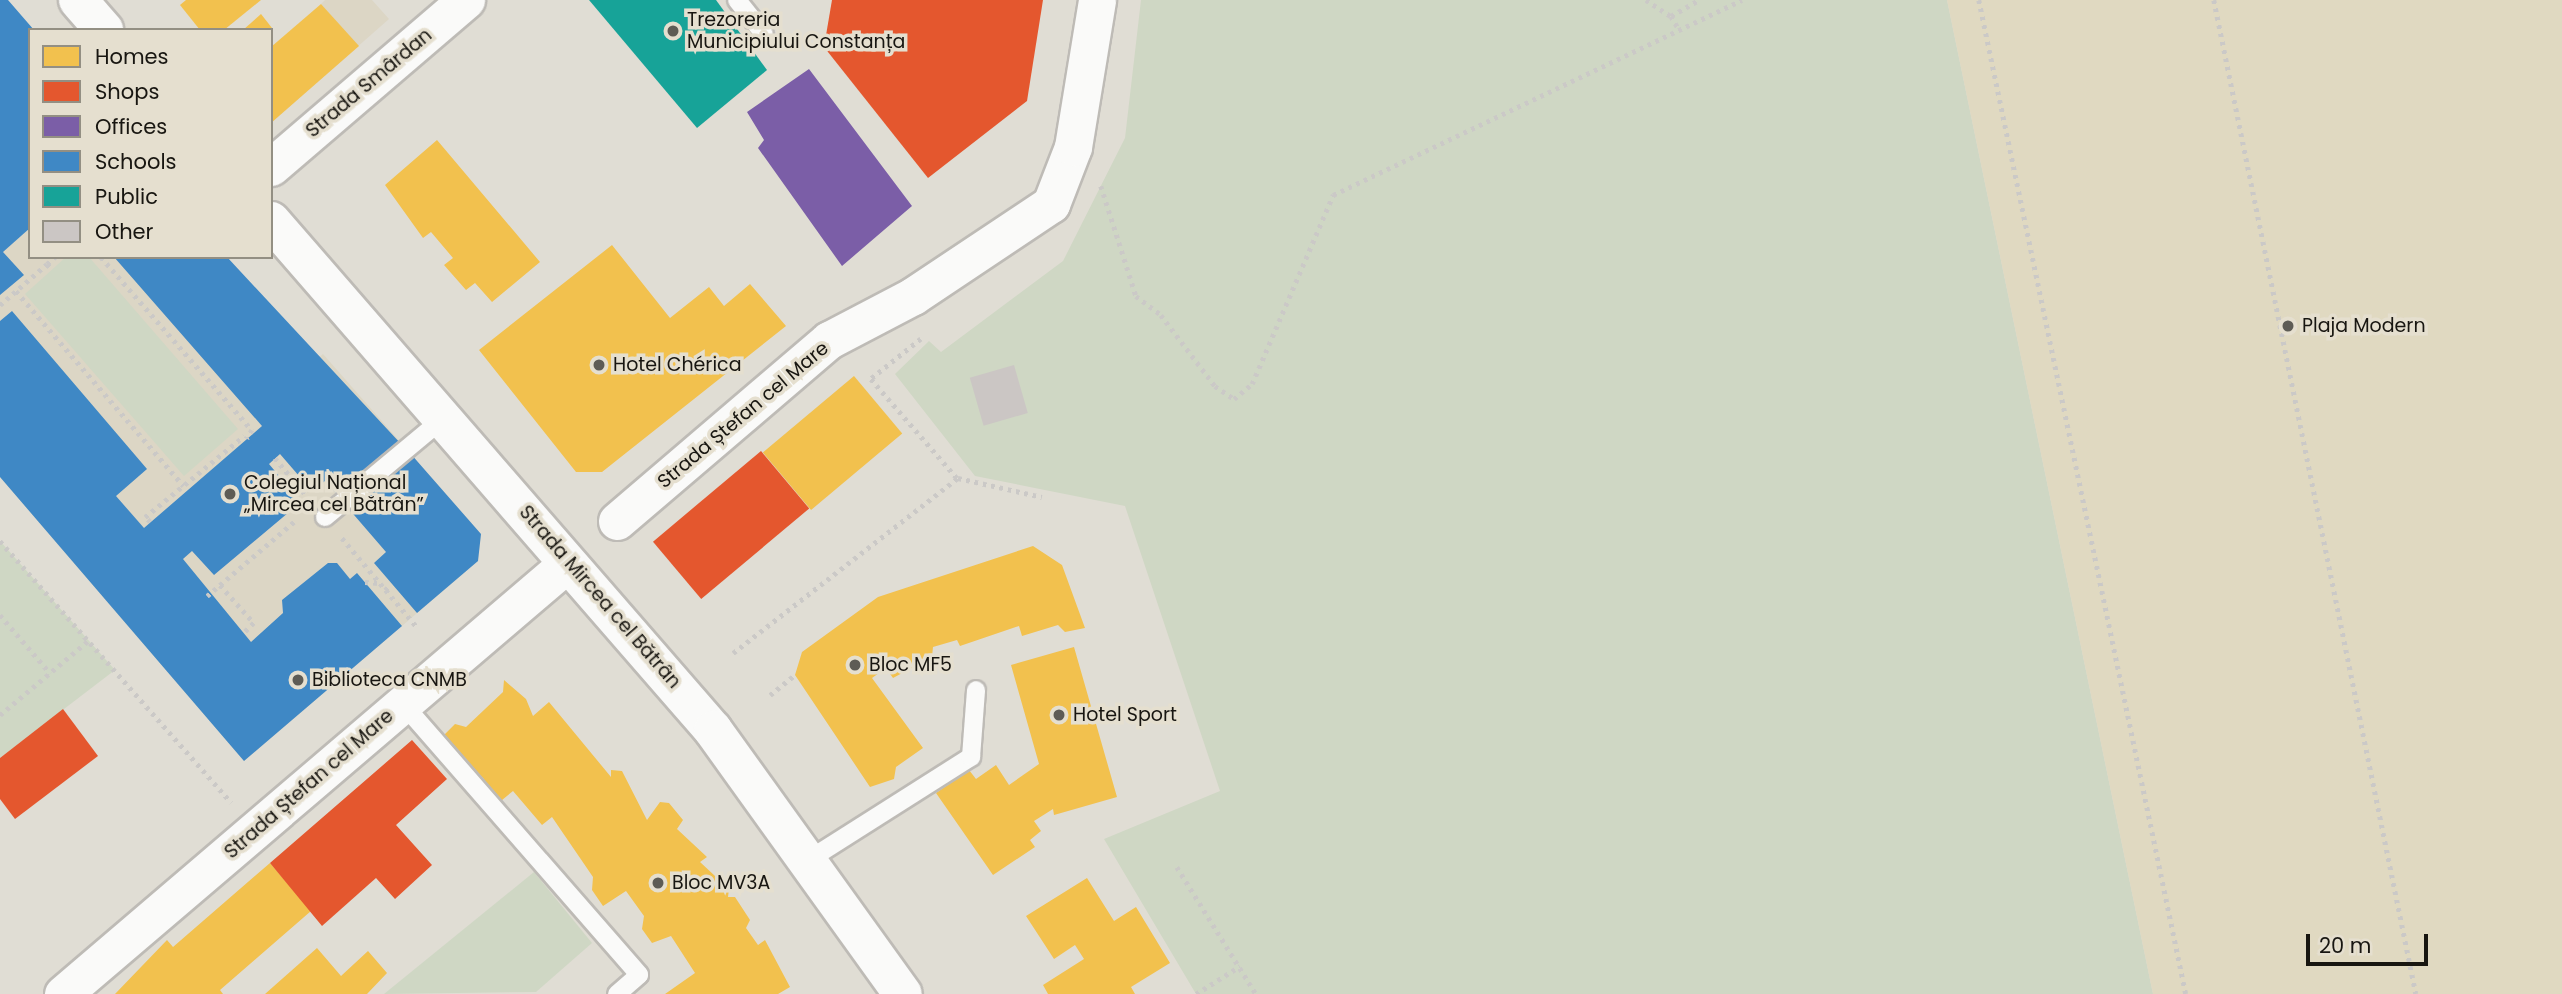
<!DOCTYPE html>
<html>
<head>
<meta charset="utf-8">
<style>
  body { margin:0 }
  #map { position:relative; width:2562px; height:994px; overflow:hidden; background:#e0ddd4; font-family:Poppins,sans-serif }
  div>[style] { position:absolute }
  .built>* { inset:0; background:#dcd6c5 }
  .green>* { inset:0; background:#cfd7c4 }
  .sand>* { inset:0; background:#e0d9c1 }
  .homes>* { inset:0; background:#f2c14e; transform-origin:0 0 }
  .shops>* { inset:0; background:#e4572e; transform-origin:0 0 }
  .offices>* { inset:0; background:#7b5ea7 }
  .schools>* { inset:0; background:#3f88c5 }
  .public>* { inset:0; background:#17a398 }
  .building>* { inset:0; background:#cbc6c4; transform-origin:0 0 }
  .path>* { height:4.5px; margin-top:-2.25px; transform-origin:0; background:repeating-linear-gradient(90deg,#cbc9c7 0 3.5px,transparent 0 8.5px) }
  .roads { filter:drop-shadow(2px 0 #bebbb6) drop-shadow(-2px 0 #bebbb6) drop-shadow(0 2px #bebbb6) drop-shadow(0 -2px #bebbb6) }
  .lane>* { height:18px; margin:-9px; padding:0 9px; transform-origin:9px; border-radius:9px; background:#fafaf9 }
  .street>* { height:37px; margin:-18.5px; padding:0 18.5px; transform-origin:18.5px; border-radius:18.5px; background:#fafaf9 }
  .secondary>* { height:38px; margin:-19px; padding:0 19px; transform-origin:19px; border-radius:19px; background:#fafaf9 }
  .dots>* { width:19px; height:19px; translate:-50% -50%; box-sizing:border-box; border:4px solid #e5dfcf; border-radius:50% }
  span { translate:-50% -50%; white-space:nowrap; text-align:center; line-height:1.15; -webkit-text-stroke:7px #e5dfcf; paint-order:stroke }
  .poi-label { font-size:19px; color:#181611 }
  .left { translate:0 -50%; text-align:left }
  .street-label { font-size:19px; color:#181611 }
  .legend { position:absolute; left:28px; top:28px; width:245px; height:231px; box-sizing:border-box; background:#e5dfcf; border:2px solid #938f83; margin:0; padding:9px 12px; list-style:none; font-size:21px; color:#181611 }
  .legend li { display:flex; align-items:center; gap:14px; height:35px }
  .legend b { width:35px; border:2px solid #938f83 }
  .scale { position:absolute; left:2306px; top:934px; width:122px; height:32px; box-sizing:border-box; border:4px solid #181611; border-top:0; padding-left:9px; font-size:21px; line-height:24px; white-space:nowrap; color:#181611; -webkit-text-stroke:5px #e5dfcf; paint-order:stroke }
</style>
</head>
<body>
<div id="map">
  <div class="built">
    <i style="clip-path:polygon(325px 0,372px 0,389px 19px,272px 122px,336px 21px,321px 4px)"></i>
    <i style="clip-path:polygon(30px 228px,30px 257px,227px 257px,317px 359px,323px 354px,481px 534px,478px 561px,244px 761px,0 477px,0 254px)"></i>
  </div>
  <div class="green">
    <i style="clip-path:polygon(1141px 0,1947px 0,2153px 994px,1196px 994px,1104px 839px,1220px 791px,1125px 506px,975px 476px,895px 374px,929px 341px,941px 352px,1063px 261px,1125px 138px)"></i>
    <i style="clip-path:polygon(66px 257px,89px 257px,238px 429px,184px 476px,25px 294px)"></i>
    <i style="clip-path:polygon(0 541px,115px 670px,0 758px)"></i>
    <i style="clip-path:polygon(534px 872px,592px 943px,536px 992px,384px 994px)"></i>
  </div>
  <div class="sand">
    <i style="clip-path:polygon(1947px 0,2562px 0,2562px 994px,2153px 994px)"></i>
  </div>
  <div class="homes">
    <i style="clip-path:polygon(186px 0,261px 0,224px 30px,200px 30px,180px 5px)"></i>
    <i style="clip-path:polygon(321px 4px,359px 46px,271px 123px,271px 47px)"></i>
    <i style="clip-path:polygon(261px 14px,272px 28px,243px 30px)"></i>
    <i style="clip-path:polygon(437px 140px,540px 262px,492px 302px,475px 283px,466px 290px,444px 265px,453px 258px,431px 232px,423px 238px,385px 185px)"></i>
    <i style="clip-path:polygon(612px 245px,670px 318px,709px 287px,724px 306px,750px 284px,786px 326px,602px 472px,576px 472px,479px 350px)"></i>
    <i style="left:854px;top:376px;width:75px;height:119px;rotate:50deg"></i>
    <i style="clip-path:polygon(1033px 546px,1062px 565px,1085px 628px,1065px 632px,1058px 625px,1022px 636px,1019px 626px,960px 646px,957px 640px,933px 647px,932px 657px,893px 678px,886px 668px,872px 678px,923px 748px,896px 767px,894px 779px,870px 787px,795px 675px,802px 652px,878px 597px)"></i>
    <i style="clip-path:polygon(1074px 647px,1117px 797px,1054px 815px,1053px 809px,1034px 821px,1041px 831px,1030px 840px,1035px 847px,993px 875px,936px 793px,969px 770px,976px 779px,996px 765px,1009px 785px,1039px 764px,1011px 665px)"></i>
    <i style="clip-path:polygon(504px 680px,526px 699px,533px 716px,549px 702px,611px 777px,611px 770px,622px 771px,647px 820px,660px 802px,669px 803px,683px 820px,677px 829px,707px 857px,700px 862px,729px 889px,728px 897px,735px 897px,750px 920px,746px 928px,758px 945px,765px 940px,790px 987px,778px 994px,665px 994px,695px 973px,671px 936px,652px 943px,642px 929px,644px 916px,626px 891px,603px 906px,592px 890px,593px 877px,552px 817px,542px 825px,513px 791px,496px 805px,483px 778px,441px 738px,455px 724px,466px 727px,503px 692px)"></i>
    <i style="clip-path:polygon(270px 863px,311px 911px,220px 990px,223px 994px,115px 994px,167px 940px,173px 947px)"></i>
    <i style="clip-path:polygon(1087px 878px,1114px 921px,1136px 907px,1170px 963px,1131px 987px,1135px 994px,1048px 994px,1043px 985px,1084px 959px,1075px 945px,1054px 959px,1026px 916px)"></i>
    <i style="clip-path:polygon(317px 948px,341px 976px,368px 951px,387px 973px,367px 994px,265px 994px)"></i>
  </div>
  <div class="shops">
    <i style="clip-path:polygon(832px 0,1043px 0,1027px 101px,928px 178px,824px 47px)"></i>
    <i style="left:761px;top:451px;width:75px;height:141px;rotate:50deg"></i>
    <i style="clip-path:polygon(63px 709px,98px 756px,15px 819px,0 799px,0 758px)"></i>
    <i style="clip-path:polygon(412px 740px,447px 779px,396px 825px,432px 865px,395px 899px,376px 878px,322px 926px,270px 863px)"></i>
  </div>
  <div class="offices">
    <i style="clip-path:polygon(809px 69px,912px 206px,842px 266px,758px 148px,764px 140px,747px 112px)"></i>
  </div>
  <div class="schools">
    <i style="clip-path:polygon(0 0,8px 0,34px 30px,30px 228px,3px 252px,24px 275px,0 295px)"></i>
    <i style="clip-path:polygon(114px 257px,227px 257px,402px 445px,340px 497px,325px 481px,312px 491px,280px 454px,269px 464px,301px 502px,214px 575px,192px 551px,183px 559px,251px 642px,283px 613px,282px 600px,328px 563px,337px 563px,350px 579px,357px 573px,402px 626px,244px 761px,0 477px,0 321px,12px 311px,147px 469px,116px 496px,144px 528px,262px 426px)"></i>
    <i style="clip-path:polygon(410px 453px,481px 534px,478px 561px,417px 613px,374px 563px,386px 552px,348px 508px)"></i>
  </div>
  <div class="public">
    <i style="clip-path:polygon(589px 0,716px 0,767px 70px,697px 128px)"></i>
  </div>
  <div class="building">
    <i style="left:1014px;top:365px;width:50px;height:46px;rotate:74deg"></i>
  </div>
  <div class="path">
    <i style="left:1646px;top:0;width:30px;rotate:33deg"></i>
    <i style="left:1671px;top:16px;width:17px;rotate:59deg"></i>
    <i style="left:1979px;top:0;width:1015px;rotate:78.24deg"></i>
    <i style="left:2214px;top:0;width:1014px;rotate:78.51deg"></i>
    <i style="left:1671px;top:16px;width:32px;rotate:-30deg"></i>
    <i style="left:1101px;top:186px;width:115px;rotate:72.3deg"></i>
    <i style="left:1136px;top:296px;width:31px;rotate:37deg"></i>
    <i style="left:1161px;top:315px;width:89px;rotate:52.7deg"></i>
    <i style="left:1215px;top:386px;width:23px;rotate:34deg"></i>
    <i style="left:1234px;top:399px;width:23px;rotate:-40deg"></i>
    <i style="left:1252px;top:384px;width:206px;rotate:-66.8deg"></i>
    <i style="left:1333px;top:195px;width:453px;rotate:-25.5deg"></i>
    <i style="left:101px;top:257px;width:230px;rotate:48.9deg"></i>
    <i style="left:252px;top:430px;width:10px;rotate:119deg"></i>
    <i style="left:47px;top:264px;width:11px;rotate:-41deg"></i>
    <i style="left:16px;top:291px;width:257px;rotate:49.3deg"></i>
    <i style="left:0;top:305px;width:62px;rotate:-41.1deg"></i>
    <i style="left:47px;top:264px;width:7px;rotate:45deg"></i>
    <i style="left:921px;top:339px;width:64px;rotate:141.3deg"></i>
    <i style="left:871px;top:379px;width:131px;rotate:49deg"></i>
    <i style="left:275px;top:458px;width:47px;rotate:50.2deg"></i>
    <i style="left:150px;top:522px;width:7px;rotate:-135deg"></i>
    <i style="left:145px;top:517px;width:128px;rotate:-39.3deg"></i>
    <i style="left:342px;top:538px;width:115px;rotate:49.9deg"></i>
    <i style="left:0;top:541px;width:349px;rotate:48.5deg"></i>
    <i style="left:365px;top:582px;width:14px;rotate:4deg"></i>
    <i style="left:220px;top:585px;width:51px;rotate:48.2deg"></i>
    <i style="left:254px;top:623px;width:16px;rotate:135deg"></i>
    <i style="left:385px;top:590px;width:8px;rotate:-45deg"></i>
    <i style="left:207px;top:596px;width:118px;rotate:-40.5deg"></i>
    <i style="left:0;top:615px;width:77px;rotate:49.2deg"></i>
    <i style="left:733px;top:653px;width:285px;rotate:-37.9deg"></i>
    <i style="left:958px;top:478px;width:86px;rotate:12.7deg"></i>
    <i style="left:770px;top:695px;width:32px;rotate:-39deg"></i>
    <i style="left:0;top:715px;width:115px;rotate:-40.1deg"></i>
    <i style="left:1177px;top:867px;width:150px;rotate:58.1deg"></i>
    <i style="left:1196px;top:994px;width:52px;rotate:-32.5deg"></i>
  </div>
  <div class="roads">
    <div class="lane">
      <i style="left:737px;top:0;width:43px;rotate:51.5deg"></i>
      <i style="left:325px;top:517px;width:155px;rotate:-39.8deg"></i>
      <i style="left:403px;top:704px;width:359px;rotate:48.9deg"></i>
      <i style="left:639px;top:975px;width:29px;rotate:139deg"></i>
      <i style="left:810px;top:859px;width:191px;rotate:-32.4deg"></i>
      <i style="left:971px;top:757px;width:67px;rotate:-85.7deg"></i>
    </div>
    <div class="street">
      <i style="left:271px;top:167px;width:257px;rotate:-40.6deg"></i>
      <i style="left:617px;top:521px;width:279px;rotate:-40.5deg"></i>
      <i style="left:829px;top:340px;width:95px;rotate:-27.6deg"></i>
      <i style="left:913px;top:296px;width:166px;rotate:-33.7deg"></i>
      <i style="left:1051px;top:204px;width:61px;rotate:-68.9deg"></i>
      <i style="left:1073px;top:147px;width:149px;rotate:-80.7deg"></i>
      <i style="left:63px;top:994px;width:647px;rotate:-40.49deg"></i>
    </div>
    <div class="secondary">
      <i style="left:78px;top:0;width:40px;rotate:49deg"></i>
      <i style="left:271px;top:221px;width:674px;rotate:49.03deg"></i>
      <i style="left:713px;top:730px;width:325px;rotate:54.3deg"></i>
    </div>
  </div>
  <div class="dots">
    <i style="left:673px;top:31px;background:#5e5c55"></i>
    <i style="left:2288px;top:326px;background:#5e5c55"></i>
    <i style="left:599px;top:365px;background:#5e5c55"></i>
    <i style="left:230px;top:494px;background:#5e5c55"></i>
    <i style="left:855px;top:665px;background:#5e5c55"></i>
    <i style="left:298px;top:680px;background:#5e5c55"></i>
    <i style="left:1059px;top:715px;background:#5e5c55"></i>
    <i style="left:658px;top:883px;background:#5e5c55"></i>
  </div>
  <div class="poi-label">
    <span class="left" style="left:687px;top:31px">Trezoreria<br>Municipiului Constanța</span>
    <span class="left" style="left:2302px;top:326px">Plaja Modern</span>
    <span class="left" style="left:613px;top:365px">Hotel Chérica</span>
    <span class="left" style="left:244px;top:494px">Colegiul Național<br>„Mircea cel Bătrân”</span>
    <span class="left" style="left:869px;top:665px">Bloc MF5</span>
    <span class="left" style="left:312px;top:680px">Biblioteca CNMB</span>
    <span class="left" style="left:1073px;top:715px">Hotel Sport</span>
    <span class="left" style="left:672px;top:883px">Bloc MV3A</span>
  </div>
  <div class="street-label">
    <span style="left:369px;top:83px;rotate:-40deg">Strada Smârdan</span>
    <span style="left:743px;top:415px;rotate:-40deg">Strada Ștefan cel Mare</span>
    <span style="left:600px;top:597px;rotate:49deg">Strada Mircea cel Bătrân</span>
    <span style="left:309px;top:784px;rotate:-41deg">Strada Ștefan cel Mare</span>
  </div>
  <ul class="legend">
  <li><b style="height:19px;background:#f2c14e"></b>Homes</li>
  <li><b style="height:19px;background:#e4572e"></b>Shops</li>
  <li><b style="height:19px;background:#7b5ea7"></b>Offices</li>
  <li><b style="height:19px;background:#3f88c5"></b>Schools</li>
  <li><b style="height:19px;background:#17a398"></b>Public</li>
  <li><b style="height:19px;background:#cbc6c4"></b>Other</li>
  </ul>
  <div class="scale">20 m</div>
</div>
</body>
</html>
